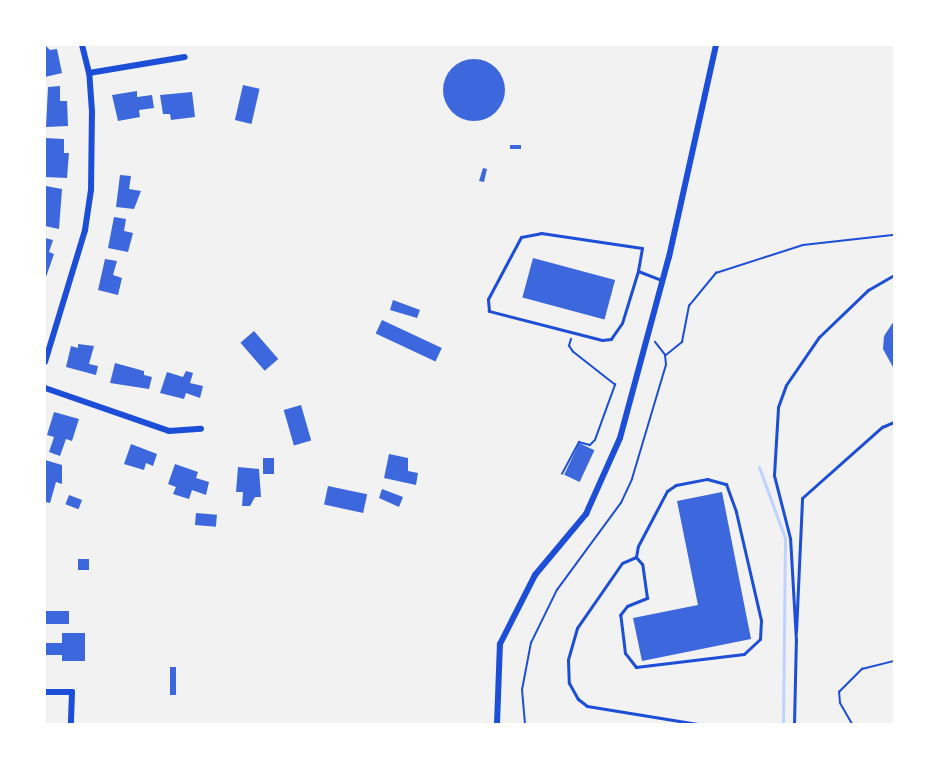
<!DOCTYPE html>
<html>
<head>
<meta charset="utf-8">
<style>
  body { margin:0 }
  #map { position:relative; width:939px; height:769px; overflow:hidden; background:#f2f2f2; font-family:"Noto Sans",sans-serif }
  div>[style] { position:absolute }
  .stream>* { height:3px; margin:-1.5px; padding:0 1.5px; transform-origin:1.5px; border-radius:1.5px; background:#bfd3fe }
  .building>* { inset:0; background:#3d67dc; transform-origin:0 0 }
  .round { border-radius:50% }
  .path>* { height:1.5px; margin:-0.75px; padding:0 0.75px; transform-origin:0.75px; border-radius:0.75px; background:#1d4ed8 }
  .service>* { height:3px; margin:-1.5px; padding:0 1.5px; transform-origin:1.5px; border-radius:1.5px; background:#1d4ed8 }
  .minor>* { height:6px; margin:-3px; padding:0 3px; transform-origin:3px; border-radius:3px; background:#1d4ed8 }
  span { translate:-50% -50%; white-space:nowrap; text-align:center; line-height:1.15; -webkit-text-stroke:4.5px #fff; paint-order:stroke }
  .frame { position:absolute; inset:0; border:46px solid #fff; pointer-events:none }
</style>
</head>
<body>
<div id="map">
  <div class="stream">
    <i style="left:759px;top:467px;width:76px;rotate:69.9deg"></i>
    <i style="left:785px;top:538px;width:186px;rotate:90.6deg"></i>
  </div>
  <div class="building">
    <i style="clip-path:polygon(45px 45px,50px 50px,57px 49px,62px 73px,45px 77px)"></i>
    <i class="round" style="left:443px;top:59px;width:62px;height:62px"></i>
    <i style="left:243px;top:85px;width:17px;height:36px;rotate:13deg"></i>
    <i style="clip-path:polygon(60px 86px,60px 101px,67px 101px,68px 126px,46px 127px,48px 87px)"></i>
    <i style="clip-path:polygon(137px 91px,137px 97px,152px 95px,154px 108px,139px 110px,140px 117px,118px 121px,112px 95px)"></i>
    <i style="clip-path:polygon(192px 92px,195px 117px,171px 120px,170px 114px,163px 114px,160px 95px)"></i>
    <i style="clip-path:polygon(45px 138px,64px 139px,64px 153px,69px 153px,67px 178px,45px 177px)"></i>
    <i style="left:510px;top:145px;width:11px;height:4px"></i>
    <i style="clip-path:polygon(483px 168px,487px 169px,484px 182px,479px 181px)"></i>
    <i style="clip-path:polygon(120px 175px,131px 176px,129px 189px,141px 191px,134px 209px,116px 207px)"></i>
    <i style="clip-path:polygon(46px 186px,62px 189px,59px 229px,45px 226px)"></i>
    <i style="clip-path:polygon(114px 217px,126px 219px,124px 231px,133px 233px,128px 252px,108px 248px)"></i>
    <i style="clip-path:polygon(45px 238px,53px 240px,49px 252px,54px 254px,45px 280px)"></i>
    <i style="left:533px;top:258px;width:85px;height:41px;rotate:15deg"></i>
    <i style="clip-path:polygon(105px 259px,117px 261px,113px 275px,122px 278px,118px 295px,98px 290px)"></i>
    <i style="clip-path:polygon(393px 300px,420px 310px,417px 318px,390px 310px)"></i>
    <i style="left:382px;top:320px;width:66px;height:15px;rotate:25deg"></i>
    <i style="clip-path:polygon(894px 321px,894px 369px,883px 349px,884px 336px)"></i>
    <i style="left:254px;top:331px;width:37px;height:18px;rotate:49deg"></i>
    <i style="clip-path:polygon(78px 344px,94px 346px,89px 364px,98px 366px,96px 375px,66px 367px,71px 346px,78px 348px)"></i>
    <i style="clip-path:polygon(115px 363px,144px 371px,144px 375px,152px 377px,149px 389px,110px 383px)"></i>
    <i style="clip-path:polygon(186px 371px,193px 373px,190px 383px,203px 386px,200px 398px,186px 393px,184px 399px,160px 393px,167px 372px,183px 377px)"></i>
    <i style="left:301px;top:405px;width:37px;height:18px;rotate:74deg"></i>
    <i style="clip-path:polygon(54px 412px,79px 419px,72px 441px,66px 439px,60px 456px,49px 452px,54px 437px,47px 435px)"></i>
    <i style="left:579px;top:443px;width:17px;height:35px;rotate:25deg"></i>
    <i style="clip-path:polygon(131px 444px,157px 454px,153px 466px,146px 463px,144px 470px,124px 464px)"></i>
    <i style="clip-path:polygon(389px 454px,408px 458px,408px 471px,418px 473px,416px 485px,384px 478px)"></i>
    <i style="left:263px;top:458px;width:11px;height:16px"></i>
    <i style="clip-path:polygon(45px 460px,62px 465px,62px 484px,56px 482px,50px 503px,45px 502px)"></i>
    <i style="clip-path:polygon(175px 464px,198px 472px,196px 478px,209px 482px,206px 495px,192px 490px,189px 499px,173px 494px,176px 487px,168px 484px)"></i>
    <i style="clip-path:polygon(238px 467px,259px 469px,261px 497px,255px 497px,250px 506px,242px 506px,243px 492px,236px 492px)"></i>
    <i style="left:328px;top:486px;width:40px;height:19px;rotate:12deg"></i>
    <i style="clip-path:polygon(382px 489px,403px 497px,399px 507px,379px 498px)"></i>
    <i style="clip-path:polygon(722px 492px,751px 639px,642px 661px,633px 618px,698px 605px,677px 501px)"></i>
    <i style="left:69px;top:495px;width:14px;height:10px;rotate:21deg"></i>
    <i style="left:196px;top:513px;width:21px;height:12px;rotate:5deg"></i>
    <i style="left:78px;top:559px;width:11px;height:11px"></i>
    <i style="left:45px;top:611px;width:24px;height:13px"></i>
    <i style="clip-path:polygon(62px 633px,85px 633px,85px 661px,62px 661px,62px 655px,46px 655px,46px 643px,62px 643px)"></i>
    <i style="left:170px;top:667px;width:6px;height:28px"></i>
  </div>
  <div class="path">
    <i style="left:666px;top:355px;width:21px;rotate:-39deg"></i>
    <i style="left:682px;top:342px;width:37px;rotate:-79deg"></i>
    <i style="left:689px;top:306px;width:43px;rotate:-50.7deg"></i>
    <i style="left:716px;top:273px;width:91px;rotate:-17.8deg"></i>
    <i style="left:803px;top:245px;width:92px;rotate:-6.3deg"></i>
    <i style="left:562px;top:474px;width:36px;rotate:-62deg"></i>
    <i style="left:579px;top:442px;width:11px;rotate:15deg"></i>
    <i style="left:590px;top:445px;width:7px;rotate:-45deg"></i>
    <i style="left:595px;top:440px;width:59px;rotate:-70deg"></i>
    <i style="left:615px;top:385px;width:53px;rotate:-141.8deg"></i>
    <i style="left:573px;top:352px;width:7px;rotate:-124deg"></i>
    <i style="left:569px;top:346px;width:7px;rotate:-74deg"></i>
    <i style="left:525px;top:724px;width:34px;rotate:-95deg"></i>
    <i style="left:522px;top:690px;width:48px;rotate:-79.2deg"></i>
    <i style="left:531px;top:643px;width:59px;rotate:-63.9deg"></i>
    <i style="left:557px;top:590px;width:108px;rotate:-53.7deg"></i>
    <i style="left:621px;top:503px;width:26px;rotate:-65deg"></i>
    <i style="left:632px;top:479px;width:119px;rotate:-73.4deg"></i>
    <i style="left:666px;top:365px;width:10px;rotate:-96deg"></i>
    <i style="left:665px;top:355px;width:16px;rotate:-128deg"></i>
    <i style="left:852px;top:724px;width:24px;rotate:-120deg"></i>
    <i style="left:840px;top:703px;width:11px;rotate:-95deg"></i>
    <i style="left:839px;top:692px;width:33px;rotate:-45deg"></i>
    <i style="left:862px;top:669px;width:33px;rotate:-14deg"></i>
  </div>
  <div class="service">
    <i style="left:638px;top:271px;width:54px;rotate:107.1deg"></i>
    <i style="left:622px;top:323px;width:19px;rotate:125deg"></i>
    <i style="left:611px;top:339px;width:9px;rotate:174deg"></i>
    <i style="left:602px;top:340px;width:117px;rotate:-165.6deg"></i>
    <i style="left:489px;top:311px;width:12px;rotate:-95deg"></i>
    <i style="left:488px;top:299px;width:70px;rotate:-62deg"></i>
    <i style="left:521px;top:237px;width:20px;rotate:-11deg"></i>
    <i style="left:541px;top:233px;width:102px;rotate:8.4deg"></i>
    <i style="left:642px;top:248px;width:23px;rotate:100deg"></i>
    <i style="left:638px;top:271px;width:26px;rotate:21deg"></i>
    <i style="left:707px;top:479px;width:20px;rotate:15deg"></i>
    <i style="left:726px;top:484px;width:30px;rotate:70deg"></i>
    <i style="left:736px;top:512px;width:111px;rotate:77deg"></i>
    <i style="left:761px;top:620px;width:19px;rotate:93deg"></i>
    <i style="left:760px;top:639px;width:22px;rotate:137deg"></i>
    <i style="left:744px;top:654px;width:109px;rotate:173.1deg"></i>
    <i style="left:636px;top:667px;width:18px;rotate:-128deg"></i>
    <i style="left:625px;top:653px;width:38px;rotate:-97deg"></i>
    <i style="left:620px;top:615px;width:11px;rotate:-52deg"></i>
    <i style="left:627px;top:606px;width:22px;rotate:-22deg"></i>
    <i style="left:647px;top:598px;width:34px;rotate:-98deg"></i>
    <i style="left:642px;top:564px;width:9px;rotate:-131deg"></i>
    <i style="left:636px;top:557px;width:11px;rotate:-80deg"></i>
    <i style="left:638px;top:546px;width:62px;rotate:-62.2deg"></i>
    <i style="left:667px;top:491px;width:11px;rotate:-34deg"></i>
    <i style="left:676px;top:485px;width:32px;rotate:-11deg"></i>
    <i style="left:636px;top:557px;width:15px;rotate:157deg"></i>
    <i style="left:622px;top:563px;width:79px;rotate:124.7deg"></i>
    <i style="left:577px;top:628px;width:33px;rotate:106deg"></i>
    <i style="left:568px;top:660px;width:23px;rotate:88deg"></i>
    <i style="left:569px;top:683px;width:18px;rotate:61deg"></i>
    <i style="left:578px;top:699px;width:11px;rotate:38deg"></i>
    <i style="left:587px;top:706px;width:112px;rotate:9.2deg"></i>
    <i style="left:796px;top:632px;width:134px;rotate:-87.4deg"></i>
    <i style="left:802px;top:498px;width:107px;rotate:-41.6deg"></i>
    <i style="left:882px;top:427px;width:13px;rotate:-23deg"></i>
    <i style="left:796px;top:641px;width:103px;rotate:-93.3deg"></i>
    <i style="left:790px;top:538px;width:65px;rotate:-104.3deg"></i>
    <i style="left:774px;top:475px;width:68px;rotate:-86.6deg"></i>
    <i style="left:778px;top:407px;width:23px;rotate:-70deg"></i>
    <i style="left:786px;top:385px;width:58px;rotate:-55.5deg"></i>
    <i style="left:819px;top:337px;width:68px;rotate:-43.8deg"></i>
    <i style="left:868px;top:290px;width:30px;rotate:-30deg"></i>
    <i style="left:794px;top:724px;width:85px;rotate:-88.7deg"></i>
  </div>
  <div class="minor">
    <i style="left:89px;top:73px;width:97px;rotate:-9.5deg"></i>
    <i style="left:45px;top:362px;width:138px;rotate:-73.1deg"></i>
    <i style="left:85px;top:230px;width:40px;rotate:-81.5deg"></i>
    <i style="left:91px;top:190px;width:78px;rotate:-89.3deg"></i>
    <i style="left:92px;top:112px;width:39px;rotate:-94deg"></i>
    <i style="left:89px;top:73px;width:29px;rotate:-104deg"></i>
    <i style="left:45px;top:388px;width:131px;rotate:19.1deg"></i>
    <i style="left:169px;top:431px;width:32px;rotate:-4deg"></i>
    <i style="left:45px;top:692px;width:27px"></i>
    <i style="left:72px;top:692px;width:32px;rotate:92deg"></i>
    <i style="left:497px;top:724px;width:80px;rotate:-87.9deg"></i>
    <i style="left:500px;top:644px;width:77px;rotate:-63.1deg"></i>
    <i style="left:535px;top:575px;width:80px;rotate:-50.1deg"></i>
    <i style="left:586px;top:514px;width:83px;rotate:-65.9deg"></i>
    <i style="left:620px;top:438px;width:188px;rotate:-74.9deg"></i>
    <i style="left:669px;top:257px;width:217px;rotate:-77.5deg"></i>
  </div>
  <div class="frame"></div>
</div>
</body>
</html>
